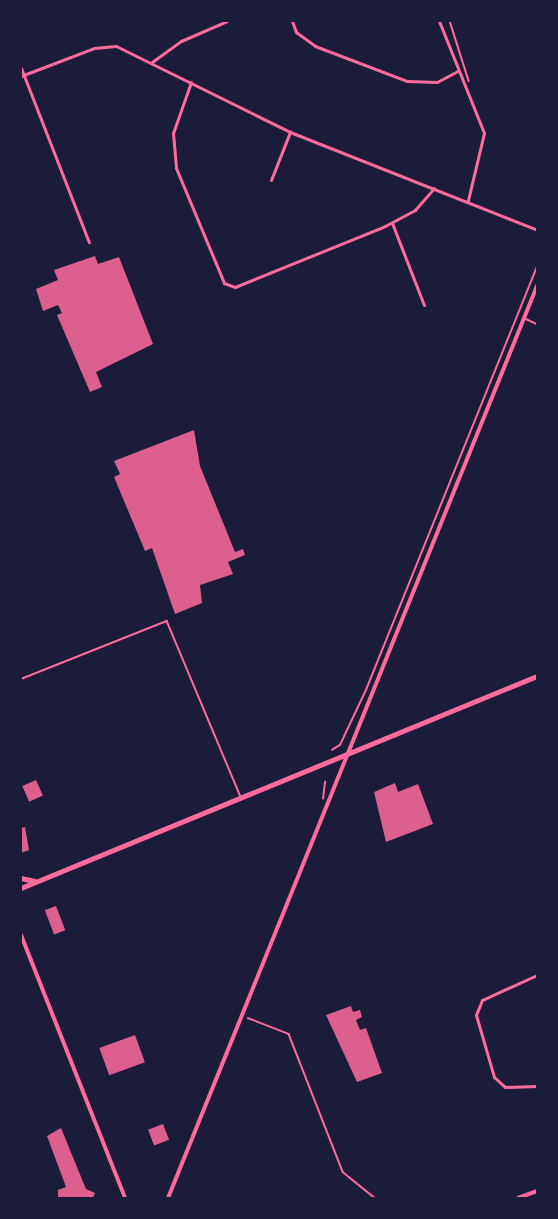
<!DOCTYPE html>
<html>
<head>
<meta charset="utf-8">
<style>
  body { margin:0 }
  #map { position:relative; width:558px; height:1219px; overflow:hidden; background:#1b1b3a; font-family:"Space Grotesk",sans-serif }
  div>[style] { position:absolute }
  .building>* { inset:0; background:#dd5f8e; transform-origin:0 0 }
  .path>* { height:1.5px; margin:-0.75px; padding:0 0.75px; transform-origin:0.75px; border-radius:0.75px; background:#ff6b9d }
  .service>* { height:1.5px; margin:-0.75px; padding:0 0.75px; transform-origin:0.75px; border-radius:0.75px; background:#ff6b9d }
  .minor>* { height:3px; margin:-1.5px; padding:0 1.5px; transform-origin:1.5px; border-radius:1.5px; background:#ff6b9d }
  .tertiary>* { height:4px; margin:-2px; padding:0 2px; transform-origin:2px; border-radius:2px; background:#ff6b9d }
  .secondary>* { height:4px; margin:-2px; padding:0 2px; transform-origin:2px; border-radius:2px; background:#ff6b9d }
  .trunk>* { height:4.5px; margin:-2.25px; padding:0 2.25px; transform-origin:2.25px; border-radius:2.25px; background:#ff6b9d }
  span { translate:-50% -50%; white-space:nowrap; text-align:center; line-height:1.15; -webkit-text-stroke:4.5px #1b1b3a; paint-order:stroke }
  .frame { position:absolute; inset:0; border:22px solid #1b1b3a; pointer-events:none }
</style>
</head>
<body>
<div id="map">
  <div class="building">
    <i style="clip-path:polygon(95px 256px,98px 264px,119px 257px,153px 344px,96px 372px,102px 387px,90px 392px,57px 315px,62px 313px,58px 305px,43px 311px,36px 289px,58px 280px,54px 270px)"></i>
    <i style="clip-path:polygon(194px 430px,200px 466px,235px 552px,243px 549px,245px 555px,228px 562px,233px 574px,200px 585px,202px 603px,175px 614px,152px 548px,145px 551px,114px 477px,120px 474px,114px 461px)"></i>
    <i style="left:36px;top:780px;width:17px;height:15px;rotate:66deg"></i>
    <i style="clip-path:polygon(395px 783px,398px 792px,418px 784px,433px 824px,386px 842px,374px 792px)"></i>
    <i style="clip-path:polygon(25px 827px,29px 850px,21px 853px,21px 828px)"></i>
    <i style="left:56px;top:906px;width:26px;height:12px;rotate:69deg"></i>
    <i style="clip-path:polygon(351px 1006px,353px 1012px,360px 1010px,362px 1017px,356px 1020px,360px 1030px,366px 1028px,382px 1073px,357px 1082px,326px 1015px)"></i>
    <i style="left:135px;top:1035px;width:29px;height:38px;rotate:70deg"></i>
    <i style="left:163px;top:1124px;width:17px;height:16px;rotate:69deg"></i>
    <i style="clip-path:polygon(61px 1128px,86px 1189px,95px 1193px,93px 1198px,58px 1198px,58px 1190px,66px 1187px,47px 1136px)"></i>
  </div>
  <div class="path">
    <i style="left:450px;top:21px;width:63px;rotate:72.4deg"></i>
    <i style="left:332px;top:750px;width:9px;rotate:-32deg"></i>
    <i style="left:340px;top:745px;width:61px;rotate:-64.7deg"></i>
    <i style="left:366px;top:690px;width:456px;rotate:-68deg"></i>
    <i style="left:323px;top:799px;width:17px;rotate:-83deg"></i>
    <i style="left:248px;top:1018px;width:44px;rotate:21.3deg"></i>
    <i style="left:289px;top:1034px;width:148px;rotate:68.6deg"></i>
    <i style="left:343px;top:1172px;width:41px;rotate:39.1deg"></i>
  </div>
  <div class="service">
    <i style="left:524px;top:318px;width:14px;rotate:25deg"></i>
    <i style="left:21px;top:679px;width:157px;rotate:-21.7deg"></i>
    <i style="left:167px;top:621px;width:191px;rotate:67.2deg"></i>
  </div>
  <div class="minor">
    <i style="left:292px;top:21px;width:12px;rotate:70deg"></i>
    <i style="left:296px;top:32px;width:24px;rotate:36deg"></i>
    <i style="left:315px;top:46px;width:98px;rotate:20.8deg"></i>
    <i style="left:407px;top:81px;width:30px;rotate:2deg"></i>
    <i style="left:437px;top:82px;width:24px;rotate:-28deg"></i>
    <i style="left:439px;top:21px;width:121px;rotate:68.1deg"></i>
    <i style="left:484px;top:133px;width:69px;rotate:103.4deg"></i>
    <i style="left:152px;top:62px;width:36px;rotate:-36deg"></i>
    <i style="left:181px;top:41px;width:50px;rotate:-23.5deg"></i>
    <i style="left:21px;top:68px;width:187px;rotate:68.7deg"></i>
    <i style="left:21px;top:76px;width:78px;rotate:-21deg"></i>
    <i style="left:94px;top:48px;width:22px;rotate:-5deg"></i>
    <i style="left:116px;top:46px;width:194px;rotate:26.3deg"></i>
    <i style="left:290px;top:132px;width:266px;rotate:21.6deg"></i>
    <i style="left:191px;top:82px;width:54px;rotate:109.4deg"></i>
    <i style="left:173px;top:133px;width:35px;rotate:85deg"></i>
    <i style="left:176px;top:168px;width:125px;rotate:67.3deg"></i>
    <i style="left:224px;top:283px;width:12px;rotate:20deg"></i>
    <i style="left:235px;top:287px;width:162px;rotate:-22.1deg"></i>
    <i style="left:385px;top:226px;width:34px;rotate:-28deg"></i>
    <i style="left:415px;top:210px;width:29px;rotate:-49deg"></i>
    <i style="left:271px;top:180px;width:52px;rotate:-68.4deg"></i>
    <i style="left:392px;top:223px;width:88px;rotate:68.7deg"></i>
    <i style="left:537px;top:975px;width:60px;rotate:155.6deg"></i>
    <i style="left:482px;top:1000px;width:16px;rotate:112deg"></i>
    <i style="left:476px;top:1015px;width:65px;rotate:73.8deg"></i>
    <i style="left:494px;top:1077px;width:15px;rotate:42deg"></i>
    <i style="left:505px;top:1087px;width:32px;rotate:-2deg"></i>
  </div>
  <div class="tertiary">
    <i style="left:518px;top:1198px;width:20px;rotate:-20deg"></i>
  </div>
  <div class="secondary">
    <i style="left:21px;top:935px;width:283px;rotate:68.4deg"></i>
    <i style="left:168px;top:1198px;width:984px;rotate:-67.97deg"></i>
  </div>
  <div class="trunk">
    <i style="left:21px;top:878px;width:14px;rotate:12deg"></i>
    <i style="left:21px;top:888px;width:558px;rotate:-22.34deg"></i>
  </div>
  <div class="frame"></div>
</div>
</body>
</html>
